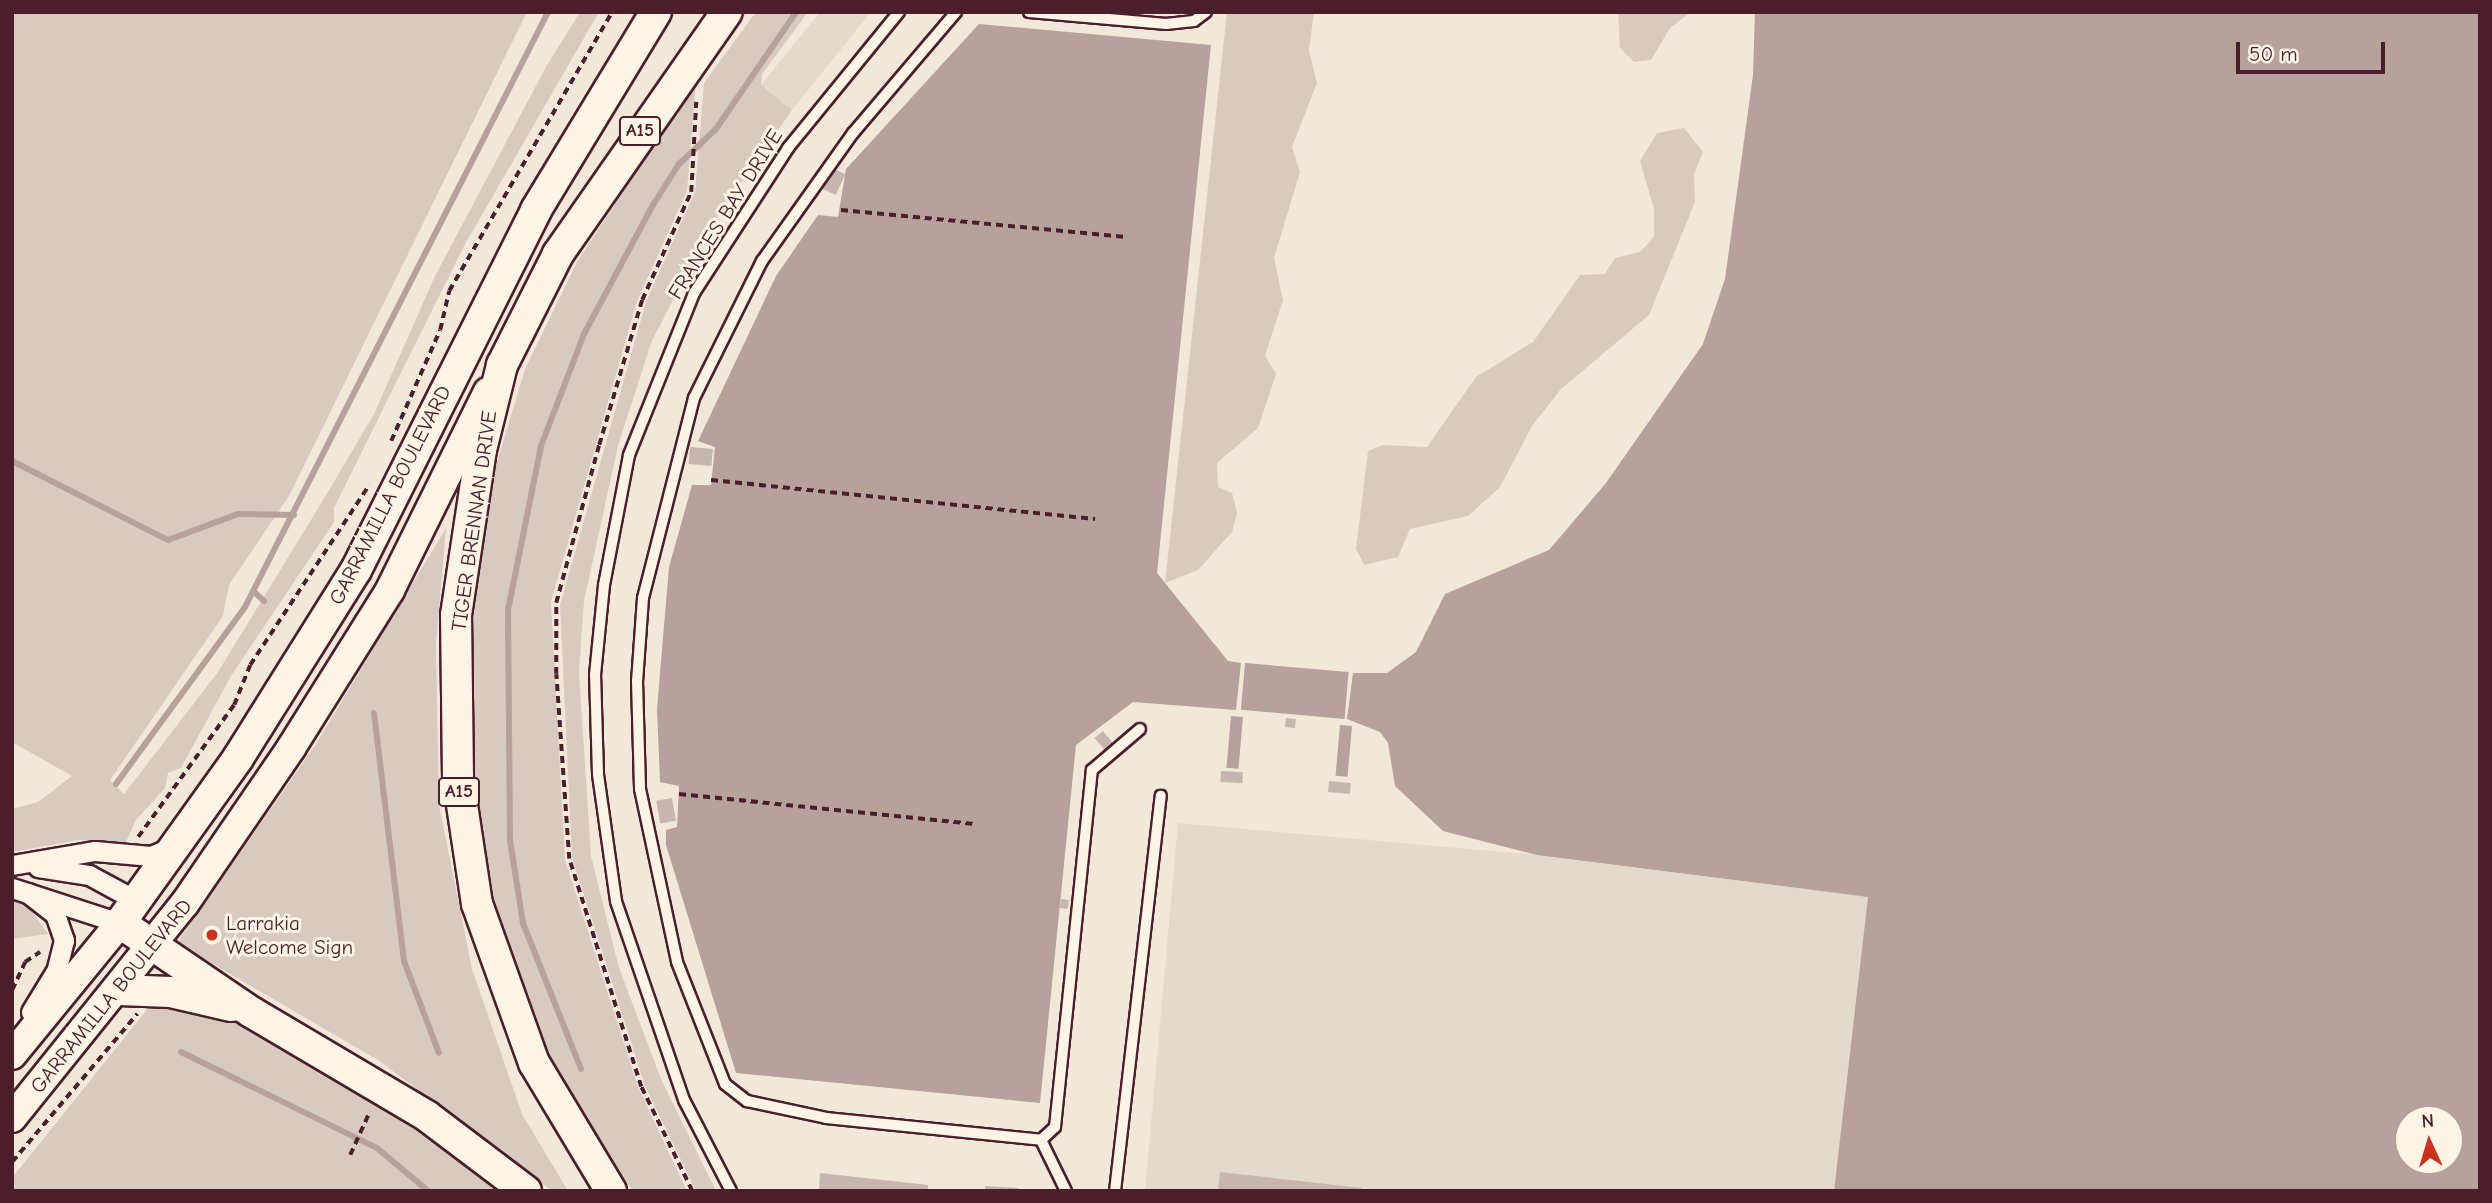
<!DOCTYPE html>
<html>
<head>
<meta charset="utf-8">
<style>
  body { margin:0 }
  #map { position:relative; width:2492px; height:1203px; overflow:hidden; background:#f1e8da; font-family:"Comic Neue",sans-serif }
  div>[style] { position:absolute }
  .built>* { inset:0; background:#e4d9cd }
  .green>* { inset:0; background:#d8cac0 }
  .water>* { inset:0; background:#b6a19c; transform-origin:0 0 }
  .stream>* { height:6px; margin:-3px; padding:0 3px; transform-origin:3px; border-radius:3px; background:#b6a19c }
  .building>* { inset:0; background:#c7b6af; transform-origin:0 0 }
  .path>* { height:3.5px; margin-top:-1.75px; transform-origin:0; background:repeating-linear-gradient(90deg,#4a1f2b 0 7px,transparent 0 12px) }
  .roads { filter:drop-shadow(2px 0 #4a1f2b) drop-shadow(-2px 0 #4a1f2b) drop-shadow(0 2px #4a1f2b) drop-shadow(0 -2px #4a1f2b) }
  .lane>* { height:10px; margin:-5px; padding:0 5px; transform-origin:5px; border-radius:5px; background:#fcf5e5 }
  .street>* { height:19px; margin:-9.5px; padding:0 9.5px; transform-origin:9.5px; border-radius:9.5px; background:#fcf5e5 }
  .secondary>* { height:28px; margin:-14px; padding:0 14px; transform-origin:14px; border-radius:14px; background:#fcf5e5 }
  .primary>* { height:30px; margin:-15px; padding:0 15px; transform-origin:15px; border-radius:15px; background:#fcf5e5 }
  .dots>* { width:19px; height:19px; translate:-50% -50%; box-sizing:border-box; border:4px solid #fcf5e5; border-radius:50% }
  span { translate:-50% -50%; white-space:nowrap; text-align:center; line-height:1.15; -webkit-text-stroke:6px #fcf5e5; paint-order:stroke }
  .shield-label span { padding:2px 5px; background:#fcf5e5; border:2px solid; border-radius:5px; -webkit-text-stroke-width:0 }
  .shield-label { font-size:19px; color:#4a1f2b; font-weight:700 }
  .street-label { font-size:21px; color:#4a1f2b }
  .poi-label { font-size:21px; color:#4a1f2b }
  .left { translate:0 -50%; text-align:left }
  .frame { position:absolute; inset:0; border:14px solid #4a1f2b; pointer-events:none }
  .north { position:absolute; left:2394px; top:1105px; width:70px; height:70px; box-sizing:border-box; background:#fcf5e5; border:2px solid #b59f9b; border-radius:50%; rotate:356deg; font-size:19px; font-weight:700; line-height:28px; text-align:center; color:#4a1f2b }
  .north::after { content:''; display:block; margin:auto; width:24px; height:32px; background:#c8321e; clip-path:polygon(50% 0,100% 100%,50% 72%,0 100%) }
  .scale { position:absolute; left:2236px; top:42px; width:149px; height:32px; box-sizing:border-box; border:4px solid #4a1f2b; border-top:0; padding-left:9px; font-size:21px; line-height:24px; white-space:nowrap; color:#4a1f2b; -webkit-text-stroke:5px #fcf5e5; paint-order:stroke }
</style>
</head>
<body>
<div id="map">
  <div class="built">
    <i style="clip-path:polygon(820px 12px,871px 12px,792px 110px,761px 85px)"></i>
    <i style="clip-path:polygon(1178px 823px,1537px 855px,1868px 897px,1834px 1191px,1145px 1191px)"></i>
  </div>
  <div class="green">
    <i style="clip-path:polygon(12px 12px,527px 12px,289px 496px,229px 585px,223px 616px,110px 780px,124px 794px,218px 672px,325px 497px,374px 414px,435px 276px,546px 67px,580px 12px,599px 12px,464px 246px,334px 508px,334px 522px,231px 676px,181px 768px,168px 773px,165px 788px,136px 820px,125px 844px,79px 840px,12px 852px,12px 809px,38px 802px,72px 776px,12px 742px)"></i>
    <i style="clip-path:polygon(756px 12px,808px 12px,762px 74px,761px 85px,792px 110px,708px 231px,651px 343px,618px 446px,584px 601px,579px 672px,591px 856px,619px 968px,661px 1079px,716px 1191px,696px 1191px,645px 1086px,572px 857px,560px 605px,646px 302px,695px 192px,704px 83px)"></i>
    <i style="clip-path:polygon(1227px 12px,1314px 12px,1309px 50px,1317px 83px,1292px 147px,1300px 172px,1274px 258px,1283px 300px,1265px 356px,1276px 374px,1258px 428px,1217px 463px,1218px 487px,1232px 493px,1237px 513px,1232px 532px,1198px 570px,1165px 583px)"></i>
    <i style="clip-path:polygon(1618px 12px,1691px 12px,1670px 28px,1651px 60px,1634px 62px,1620px 48px)"></i>
    <i style="clip-path:polygon(696px 81px,687px 191px,637px 301px,551px 602px,565px 860px,638px 1087px,687px 1191px,633px 1191px,568px 1105px,503px 954px,474px 817px,468px 661px,487px 496px,525px 369px,577px 262px)"></i>
    <i style="clip-path:polygon(1684px 128px,1703px 152px,1694px 174px,1695px 202px,1649px 315px,1561px 389px,1532px 426px,1500px 487px,1468px 516px,1410px 529px,1398px 557px,1364px 565px,1356px 549px,1368px 451px,1383px 445px,1427px 447px,1476px 377px,1533px 342px,1580px 275px,1605px 274px,1615px 258px,1640px 252px,1654px 237px,1654px 209px,1640px 161px,1657px 133px)"></i>
    <i style="clip-path:polygon(446px 528px,436px 644px,439px 805px,472px 969px,522px 1114px,568px 1191px,552px 1191px,378px 1060px,177px 943px,316px 744px)"></i>
    <i style="clip-path:polygon(12px 899px,26px 903px,48px 934px,12px 939px)"></i>
    <i style="clip-path:polygon(157px 997px,221px 1013px,402px 1113px,506px 1191px,12px 1191px,12px 1178px)"></i>
  </div>
  <div class="water">
    <i style="clip-path:polygon(evenodd,1755px 12px,2480px 12px,2480px 1191px,1834px 1191px,1868px 897px,1537px 855px,1443px 831px,1395px 786px,1388px 743px,1380px 732px,1347px 719px,1353px 673px,1387px 673px,1416px 652px,1445px 594px,1549px 550px,1606px 483px,1703px 344px,1725px 279px,1753px 75px,1755px 12px,2408px 1119px,2450px 1119px,2450px 1161px,2408px 1161px,2408px 1119px)"></i>
    <i style="clip-path:polygon(979px 24px,1211px 45px,1157px 573px,1228px 661px,1241px 663px,1236px 710px,1133px 702px,1076px 745px,1040px 1103px,736px 1073px,666px 845px,666px 830px,677px 827px,679px 786px,660px 782px,657px 709px,669px 567px,692px 485px,711px 485px,715px 447px,698px 441px,776px 276px,818px 215px,838px 217px,846px 169px)"></i>
    <i style="left:1245px;top:663px;width:104px;height:47px;rotate:5deg"></i>
    <i style="left:1231px;top:716px;width:12px;height:52px;rotate:5deg"></i>
    <i style="left:1340px;top:725px;width:12px;height:51px;rotate:5deg"></i>
  </div>
  <div class="stream">
    <i style="left:12px;top:461px;width:175px;rotate:26.9deg"></i>
    <i style="left:168px;top:540px;width:75px;rotate:-20.4deg"></i>
    <i style="left:238px;top:514px;width:56px;rotate:1deg"></i>
    <i style="left:253px;top:591px;width:15px;rotate:42deg"></i>
    <i style="left:374px;top:713px;width:250px;rotate:83.1deg"></i>
    <i style="left:404px;top:961px;width:98px;rotate:69.2deg"></i>
    <i style="left:116px;top:784px;width:219px;rotate:-53.9deg"></i>
    <i style="left:245px;top:607px;width:668px;rotate:-63.01deg"></i>
    <i style="left:181px;top:1052px;width:218px;rotate:26.1deg"></i>
    <i style="left:377px;top:1148px;width:67px;rotate:40.1deg"></i>
    <i style="left:581px;top:1069px;width:157px;rotate:-111.7deg"></i>
    <i style="left:523px;top:923px;width:84px;rotate:-98.9deg"></i>
    <i style="left:510px;top:840px;width:230px;rotate:-90.5deg"></i>
    <i style="left:508px;top:610px;width:167px;rotate:-78.6deg"></i>
    <i style="left:541px;top:446px;width:120px;rotate:-69deg"></i>
    <i style="left:584px;top:334px;width:146px;rotate:-61.9deg"></i>
    <i style="left:653px;top:205px;width:49px;rotate:-57.6deg"></i>
    <i style="left:679px;top:164px;width:51px;rotate:-43.4deg"></i>
    <i style="left:716px;top:129px;width:142px;rotate:-55.6deg"></i>
  </div>
  <div class="building">
    <i style="left:830px;top:167px;width:17px;height:23px;rotate:25deg"></i>
    <i style="left:690px;top:447px;width:23px;height:17px;rotate:5deg"></i>
    <i style="left:1286px;top:718px;width:10px;height:9px;rotate:6deg"></i>
    <i style="left:1103px;top:731px;width:16px;height:11px;rotate:50deg"></i>
    <i style="left:1221px;top:771px;width:22px;height:11px;rotate:3deg"></i>
    <i style="left:1329px;top:781px;width:22px;height:11px;rotate:5deg"></i>
    <i style="left:672px;top:798px;width:23px;height:16px;rotate:80deg"></i>
    <i style="left:1061px;top:899px;width:8px;height:9px;rotate:7deg"></i>
    <i style="clip-path:polygon(1220px 1172px,1362px 1188px,1361px 1191px,1218px 1191px)"></i>
    <i style="clip-path:polygon(820px 1173px,928px 1185px,928px 1191px,819px 1191px)"></i>
    <i style="clip-path:polygon(985px 1186px,1018px 1188px,1018px 1191px,985px 1191px)"></i>
  </div>
  <div class="path">
    <i style="left:841px;top:210px;width:286px;rotate:5.4deg"></i>
    <i style="left:391px;top:441px;width:121px;rotate:-66.2deg"></i>
    <i style="left:440px;top:330px;width:40px;rotate:-77deg"></i>
    <i style="left:449px;top:291px;width:323px;rotate:-59.7deg"></i>
    <i style="left:711px;top:480px;width:386px;rotate:5.8deg"></i>
    <i style="left:679px;top:794px;width:297px;rotate:5.8deg"></i>
    <i style="left:138px;top:837px;width:163px;rotate:-54deg"></i>
    <i style="left:234px;top:705px;width:43px;rotate:-68.2deg"></i>
    <i style="left:250px;top:665px;width:216px;rotate:-56.5deg"></i>
    <i style="left:12px;top:990px;width:31px;rotate:-65deg"></i>
    <i style="left:25px;top:962px;width:18px;rotate:-34deg"></i>
    <i style="left:350px;top:1155px;width:48px;rotate:-65.6deg"></i>
    <i style="left:12px;top:1162px;width:194px;rotate:-49.8deg"></i>
    <i style="left:692px;top:1191px;width:116px;rotate:-116.1deg"></i>
    <i style="left:641px;top:1087px;width:239px;rotate:-107.5deg"></i>
    <i style="left:569px;top:859px;width:185px;rotate:-94deg"></i>
    <i style="left:556px;top:674px;width:71px;rotate:-90deg"></i>
    <i style="left:556px;top:603px;width:164px;rotate:-74.8deg"></i>
    <i style="left:599px;top:445px;width:151px;rotate:-73.5deg"></i>
    <i style="left:642px;top:300px;width:119px;rotate:-65.6deg"></i>
    <i style="left:691px;top:192px;width:90px;rotate:-86.8deg"></i>
  </div>
  <div class="roads">
    <div class="lane">
      <i style="left:956px;top:12px;width:159px;rotate:130.4deg"></i>
      <i style="left:853px;top:133px;width:157px;rotate:125.4deg"></i>
      <i style="left:762px;top:261px;width:153px;rotate:116.4deg"></i>
      <i style="left:694px;top:398px;width:206px;rotate:104.3deg"></i>
      <i style="left:643px;top:598px;width:83px;rotate:94.1deg"></i>
      <i style="left:637px;top:681px;width:108px;rotate:88.4deg"></i>
      <i style="left:640px;top:789px;width:177px;rotate:77.9deg"></i>
      <i style="left:677px;top:962px;width:131px;rotate:68.5deg"></i>
      <i style="left:725px;top:1084px;width:28px;rotate:38deg"></i>
      <i style="left:747px;top:1101px;width:81px;rotate:12.1deg"></i>
      <i style="left:826px;top:1118px;width:216px;rotate:5.8deg"></i>
      <i style="left:1041px;top:1140px;width:57px;rotate:63.9deg"></i>
      <i style="left:1029px;top:12px;width:138px;rotate:5deg"></i>
      <i style="left:1166px;top:24px;width:28px;rotate:-6deg"></i>
      <i style="left:1194px;top:21px;width:15px;rotate:-37deg"></i>
      <i style="left:1041px;top:1140px;width:19px;rotate:-43deg"></i>
      <i style="left:1055px;top:1127px;width:359px;rotate:-84.1deg"></i>
      <i style="left:1092px;top:770px;width:63px;rotate:-40.5deg"></i>
      <i style="left:731px;top:1191px;width:102px;rotate:-117.3deg"></i>
      <i style="left:684px;top:1100px;width:210px;rotate:-108.9deg"></i>
      <i style="left:616px;top:901px;width:128px;rotate:-98.1deg"></i>
      <i style="left:598px;top:774px;width:99px;rotate:-91.7deg"></i>
      <i style="left:595px;top:675px;width:90px;rotate:-84.3deg"></i>
      <i style="left:604px;top:585px;width:132px;rotate:-79.1deg"></i>
      <i style="left:629px;top:455px;width:175px;rotate:-68.1deg"></i>
      <i style="left:694px;top:293px;width:173px;rotate:-57deg"></i>
      <i style="left:788px;top:148px;width:176px;rotate:-50.8deg"></i>
      <i style="left:1115px;top:1191px;width:398px;rotate:-83.4deg"></i>
    </div>
    <div class="street">
      <i style="left:12px;top:865px;width:84px;rotate:-9.6deg"></i>
      <i style="left:95px;top:851px;width:56px;rotate:5.1deg"></i>
      <i style="left:151px;top:856px;width:23px;rotate:-23deg"></i>
      <i style="left:38px;top:867px;width:52px;rotate:8.9deg"></i>
      <i style="left:89px;top:875px;width:55px;rotate:28.4deg"></i>
      <i style="left:12px;top:888px;width:114px;rotate:18deg"></i>
      <i style="left:28px;top:893px;width:34px;rotate:38deg"></i>
      <i style="left:55px;top:914px;width:28px;rotate:71deg"></i>
      <i style="left:64px;top:940px;width:32px;rotate:104deg"></i>
      <i style="left:56px;top:971px;width:48px;rotate:121.4deg"></i>
    </div>
    <div class="secondary">
      <i style="left:12px;top:1055px;width:171px;rotate:-50.7deg"></i>
      <i style="left:12px;top:1118px;width:276px;rotate:-51.2deg"></i>
      <i style="left:185px;top:903px;width:188px;rotate:-55.6deg"></i>
      <i style="left:291px;top:748px;width:186px;rotate:-57.9deg"></i>
      <i style="left:390px;top:590px;width:221px;rotate:-63.7deg"></i>
    </div>
    <div class="primary">
      <i style="left:119px;top:990px;width:51px;rotate:2.2deg"></i>
      <i style="left:170px;top:992px;width:63px;rotate:12.9deg"></i>
      <i style="left:526px;top:1191px;width:124px;rotate:-142.9deg"></i>
      <i style="left:427px;top:1116px;width:204px;rotate:-149.4deg"></i>
      <i style="left:251px;top:1012px;width:158px;rotate:-145.8deg"></i>
      <i style="left:120px;top:923px;width:203px;rotate:-54.4deg"></i>
      <i style="left:238px;top:758px;width:222px;rotate:-57.9deg"></i>
      <i style="left:356px;top:570px;width:402px;rotate:-63.4deg"></i>
      <i style="left:536px;top:210px;width:232px;rotate:-58.8deg"></i>
      <i style="left:611px;top:1191px;width:149px;rotate:-121deg"></i>
      <i style="left:534px;top:1063px;width:169px;rotate:-109.7deg"></i>
      <i style="left:477px;top:904px;width:127px;rotate:-98.6deg"></i>
      <i style="left:458px;top:778px;width:163px;rotate:-90.7deg"></i>
      <i style="left:456px;top:615px;width:167px;rotate:-81.4deg"></i>
      <i style="left:481px;top:450px;width:88px;rotate:-76.1deg"></i>
      <i style="left:502px;top:365px;width:124px;rotate:-63.2deg"></i>
      <i style="left:558px;top:254px;width:295px;rotate:-55.1deg"></i>
    </div>
  </div>
  <div class="dots">
    <i style="left:212px;top:935px;background:#c8321e"></i>
  </div>
  <div class="shield-label">
    <span style="left:640px;top:131px">A15</span>
    <span style="left:459px;top:792px">A15</span>
  </div>
  <div class="street-label">
    <span style="left:725px;top:214px;rotate:-58deg">FRANCES BAY DRIVE</span>
    <span style="left:390px;top:495px;rotate:-63deg">GARRAMILLA BOULEVARD</span>
    <span style="left:474px;top:521px;rotate:-82deg">TIGER BRENNAN DRIVE</span>
    <span style="left:111px;top:996px;rotate:-51deg">GARRAMILLA BOULEVARD</span>
  </div>
  <div class="poi-label">
    <span class="left" style="left:226px;top:935px">Larrakia<br>Welcome Sign</span>
  </div>
  <div class="frame"></div>
  <div class="north">N</div>
  <div class="scale">50 m</div>
</div>
</body>
</html>
